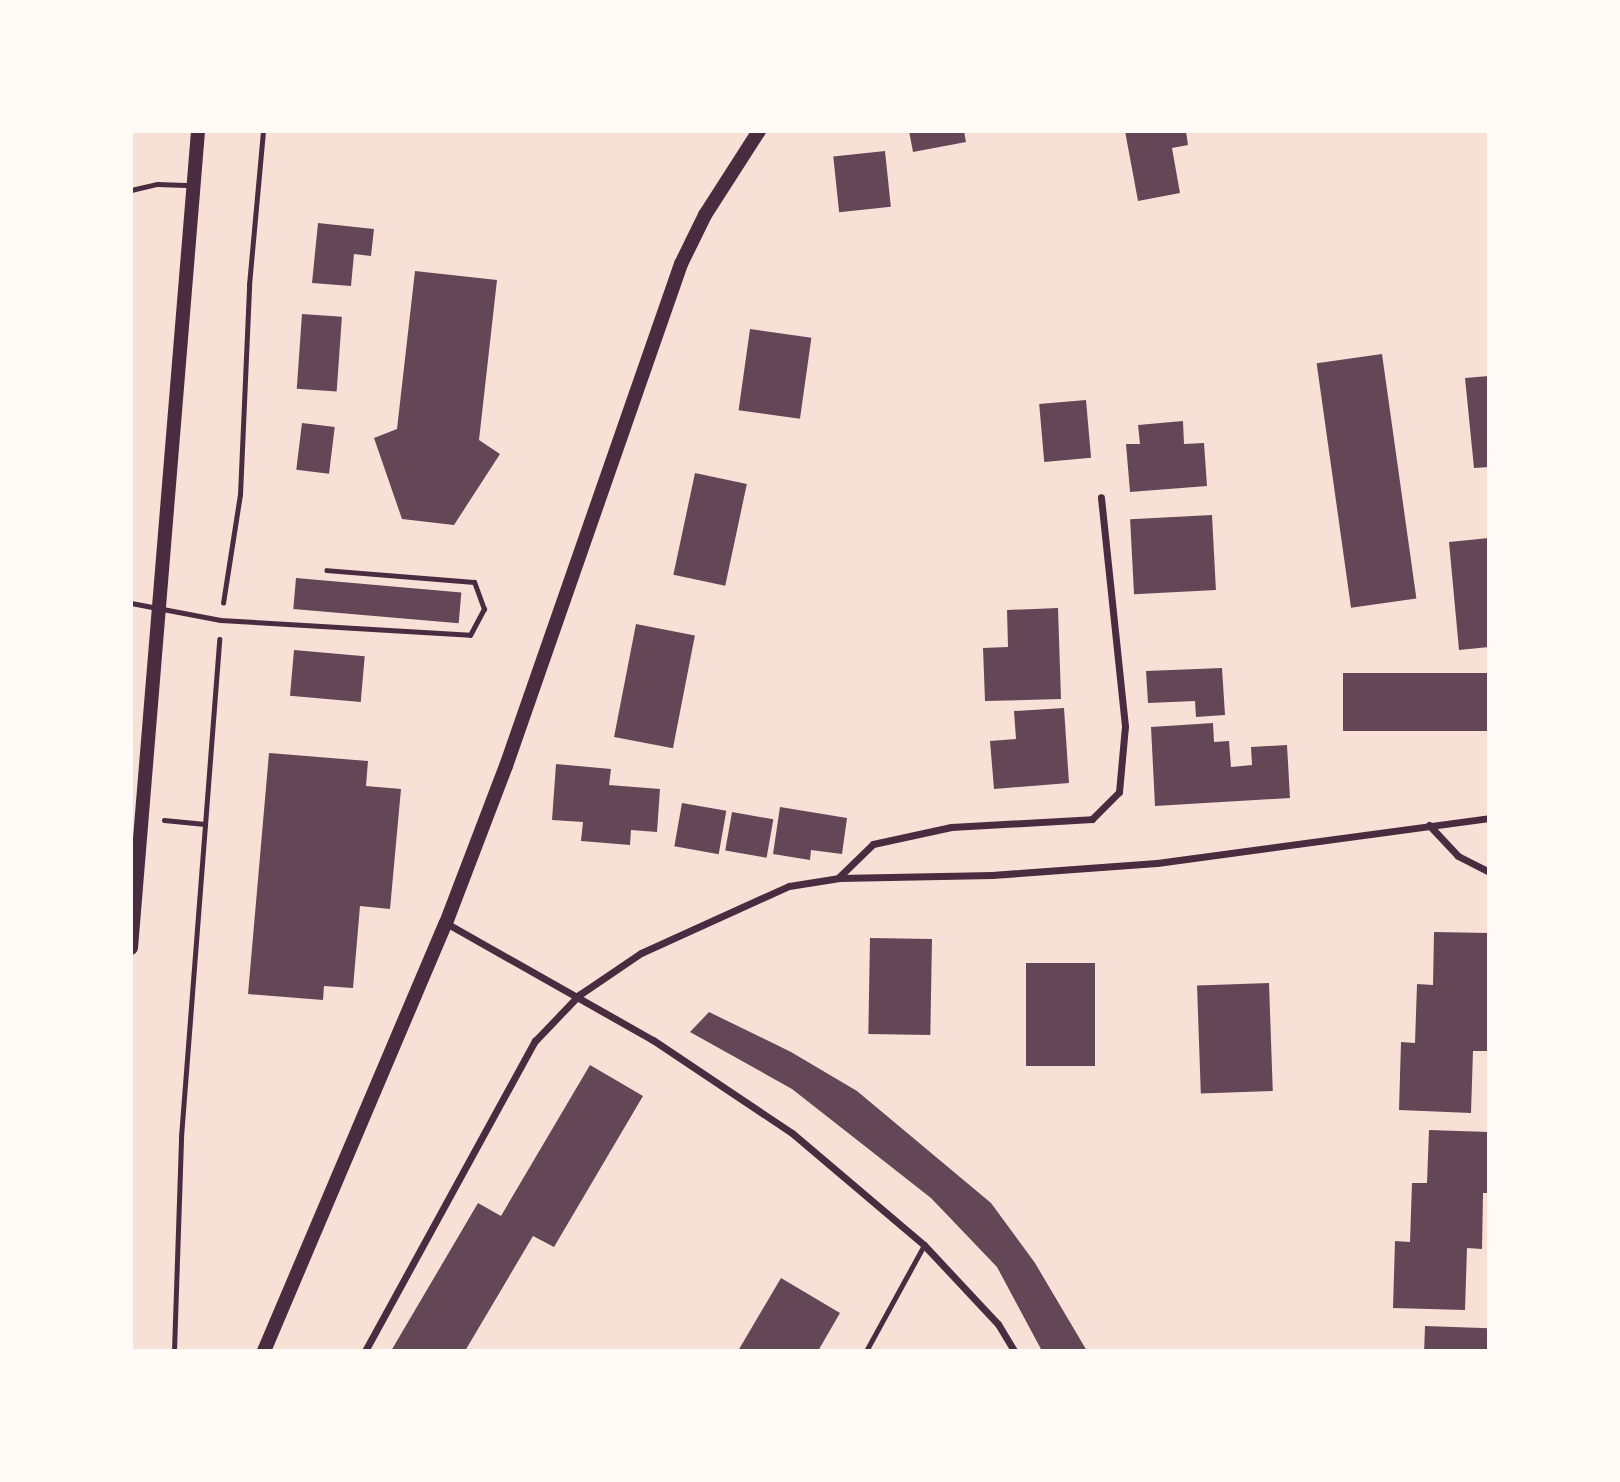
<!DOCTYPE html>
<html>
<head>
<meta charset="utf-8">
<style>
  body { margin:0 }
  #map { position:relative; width:1620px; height:1482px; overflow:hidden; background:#f7e1d7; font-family:"PT Sans Narrow",sans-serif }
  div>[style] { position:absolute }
  .building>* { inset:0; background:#644757; transform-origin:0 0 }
  .path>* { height:4.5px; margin:-2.25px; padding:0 2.25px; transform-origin:2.25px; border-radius:2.25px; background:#4a2c40 }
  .service>* { height:5px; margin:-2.5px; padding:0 2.5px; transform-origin:2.5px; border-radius:2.5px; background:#4a2c40 }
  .minor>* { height:7px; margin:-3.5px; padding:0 3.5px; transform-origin:3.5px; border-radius:3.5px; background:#4a2c40 }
  .secondary>* { height:14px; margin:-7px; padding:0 7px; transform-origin:7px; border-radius:7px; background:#4a2c40 }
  span { translate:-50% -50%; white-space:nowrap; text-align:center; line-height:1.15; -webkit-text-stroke:5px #fffaf5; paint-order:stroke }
  .frame { position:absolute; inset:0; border:133px solid #fffaf5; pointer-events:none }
</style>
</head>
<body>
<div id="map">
  <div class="building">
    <i style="clip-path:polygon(909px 131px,964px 131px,966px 142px,913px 152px)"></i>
    <i style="clip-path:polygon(1125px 131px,1186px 131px,1188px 145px,1172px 148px,1180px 193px,1138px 201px)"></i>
    <i style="left:885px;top:151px;width:56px;height:52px;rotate:84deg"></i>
    <i style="clip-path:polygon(318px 223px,374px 229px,371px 256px,354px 254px,351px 286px,312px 283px)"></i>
    <i style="clip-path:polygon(415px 271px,497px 280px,479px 440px,500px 454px,454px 525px,402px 519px,374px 438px,397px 429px)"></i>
    <i style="left:302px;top:314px;width:40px;height:75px;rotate:4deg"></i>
    <i style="left:750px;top:329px;width:62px;height:82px;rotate:8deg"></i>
    <i style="left:1382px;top:354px;width:247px;height:66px;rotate:82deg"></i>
    <i style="clip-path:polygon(1489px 376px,1489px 467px,1474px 468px,1465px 378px)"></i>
    <i style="left:1086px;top:400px;width:58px;height:47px;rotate:85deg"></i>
    <i style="clip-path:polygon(1183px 421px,1184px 444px,1204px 443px,1207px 486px,1130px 492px,1126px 444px,1140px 444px,1138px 425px)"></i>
    <i style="left:302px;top:423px;width:33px;height:47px;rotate:7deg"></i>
    <i style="left:695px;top:473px;width:53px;height:104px;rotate:12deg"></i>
    <i style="left:1212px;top:515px;width:75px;height:82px;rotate:87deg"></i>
    <i style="clip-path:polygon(1489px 538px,1489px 647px,1459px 650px,1449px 542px)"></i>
    <i style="left:296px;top:578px;width:166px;height:31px;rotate:5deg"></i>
    <i style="clip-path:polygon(1058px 608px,1061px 699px,985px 701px,983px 648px,1008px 647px,1007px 610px)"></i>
    <i style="left:636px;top:624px;width:60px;height:115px;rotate:11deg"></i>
    <i style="left:294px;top:650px;width:71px;height:46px;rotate:5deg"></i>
    <i style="clip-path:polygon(1222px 668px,1225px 715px,1196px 717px,1195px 701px,1148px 703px,1146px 671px)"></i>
    <i style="left:1489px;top:673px;width:58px;height:146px;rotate:90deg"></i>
    <i style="clip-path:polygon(1064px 708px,1069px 783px,994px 789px,990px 741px,1016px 739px,1014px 711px)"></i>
    <i style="clip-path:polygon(1213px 723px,1214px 742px,1229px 741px,1231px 767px,1252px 765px,1251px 747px,1287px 745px,1290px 798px,1155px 806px,1151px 727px)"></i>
    <i style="clip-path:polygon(269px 753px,368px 761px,366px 786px,401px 789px,390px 909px,360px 906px,353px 988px,324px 986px,323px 1000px,248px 994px)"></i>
    <i style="clip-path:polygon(556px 764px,611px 769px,609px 785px,660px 789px,657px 832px,631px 830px,630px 845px,581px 841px,583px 822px,552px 820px)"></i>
    <i style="left:682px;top:803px;width:45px;height:44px;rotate:10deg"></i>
    <i style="clip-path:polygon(780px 807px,847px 818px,842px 854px,811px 850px,810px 860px,773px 854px)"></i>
    <i style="left:732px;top:812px;width:42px;height:39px;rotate:10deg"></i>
    <i style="clip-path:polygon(1434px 932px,1489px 933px,1488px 1051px,1473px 1051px,1471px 1113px,1399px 1110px,1401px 1042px,1415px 1043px,1417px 984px,1433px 985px)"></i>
    <i style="left:870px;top:938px;width:62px;height:96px;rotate:1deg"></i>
    <i style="left:1026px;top:963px;width:69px;height:103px"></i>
    <i style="left:1269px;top:983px;width:108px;height:72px;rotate:88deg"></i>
    <i style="clip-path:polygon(709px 1012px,791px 1052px,857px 1091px,991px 1203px,1035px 1263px,1087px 1351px,1042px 1351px,997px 1267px,931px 1198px,792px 1089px,690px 1032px)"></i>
    <i style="clip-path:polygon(590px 1065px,643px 1096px,554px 1247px,533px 1236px,465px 1351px,391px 1351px,478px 1203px,501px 1216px)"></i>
    <i style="clip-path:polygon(1429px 1130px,1489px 1132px,1489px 1193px,1483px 1193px,1482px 1249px,1467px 1248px,1465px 1310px,1393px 1308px,1395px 1241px,1410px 1242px,1412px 1183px,1427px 1183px)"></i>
    <i style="clip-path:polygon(781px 1278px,840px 1313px,818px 1351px,738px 1351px)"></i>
    <i style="left:1425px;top:1326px;width:64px;height:25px;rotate:2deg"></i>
  </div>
  <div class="path">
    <i style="left:223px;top:603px;width:109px;rotate:-81.1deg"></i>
    <i style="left:240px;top:495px;width:210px;rotate:-87.5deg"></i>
    <i style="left:249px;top:285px;width:155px;rotate:-84.8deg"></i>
    <i style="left:164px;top:820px;width:41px;rotate:5.6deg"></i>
    <i style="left:174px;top:1351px;width:214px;rotate:-88.1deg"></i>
    <i style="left:181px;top:1137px;width:499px;rotate:-85.6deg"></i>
  </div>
  <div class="service">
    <i style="left:131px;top:190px;width:27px;rotate:-13deg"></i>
    <i style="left:157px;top:184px;width:36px;rotate:2deg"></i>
    <i style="left:131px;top:603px;width:91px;rotate:10.8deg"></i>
    <i style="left:220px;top:620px;width:250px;rotate:3.4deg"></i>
    <i style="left:470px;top:635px;width:30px;rotate:-62deg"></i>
    <i style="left:484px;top:609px;width:29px;rotate:-110deg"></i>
    <i style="left:474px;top:582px;width:148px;rotate:-175.4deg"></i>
    <i style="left:866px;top:1351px;width:121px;rotate:-61.3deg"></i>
  </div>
  <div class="minor">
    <i style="left:1429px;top:825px;width:42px;rotate:46.9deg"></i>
    <i style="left:1458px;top:856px;width:35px;rotate:27deg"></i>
    <i style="left:839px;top:877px;width:47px;rotate:-44.1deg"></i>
    <i style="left:873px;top:844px;width:80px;rotate:-12.3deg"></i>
    <i style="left:951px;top:827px;width:141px;rotate:-3.2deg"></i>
    <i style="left:1092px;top:819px;width:38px;rotate:-45deg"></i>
    <i style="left:1119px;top:792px;width:66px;rotate:-84.8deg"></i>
    <i style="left:1125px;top:726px;width:230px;rotate:-96deg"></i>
    <i style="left:446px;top:923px;width:238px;rotate:29.5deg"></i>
    <i style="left:653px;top:1040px;width:167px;rotate:33.8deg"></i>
    <i style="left:792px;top:1133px;width:173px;rotate:40.3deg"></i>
    <i style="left:924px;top:1245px;width:108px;rotate:46.9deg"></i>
    <i style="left:998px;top:1324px;width:31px;rotate:59deg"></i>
    <i style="left:365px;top:1351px;width:354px;rotate:-61.3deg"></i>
    <i style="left:535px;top:1041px;width:64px;rotate:-46.3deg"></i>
    <i style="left:579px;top:995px;width:75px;rotate:-34.1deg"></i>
    <i style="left:641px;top:953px;width:162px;rotate:-24.4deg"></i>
    <i style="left:789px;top:886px;width:51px;rotate:-9.1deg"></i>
    <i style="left:839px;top:878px;width:153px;rotate:-1.1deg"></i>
    <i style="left:992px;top:875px;width:165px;rotate:-4.2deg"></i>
    <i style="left:1157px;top:863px;width:335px;rotate:-7.7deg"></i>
  </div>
  <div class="secondary">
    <i style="left:131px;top:948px;width:820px;rotate:-85.31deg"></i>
    <i style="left:264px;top:1351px;width:465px;rotate:-67deg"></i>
    <i style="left:446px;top:923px;width:168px;rotate:-69.1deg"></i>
    <i style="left:506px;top:766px;width:532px;rotate:-70.78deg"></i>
    <i style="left:681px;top:264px;width:55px;rotate:-63.9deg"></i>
    <i style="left:705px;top:215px;width:100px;rotate:-57.3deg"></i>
  </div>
  <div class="frame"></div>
</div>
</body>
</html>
